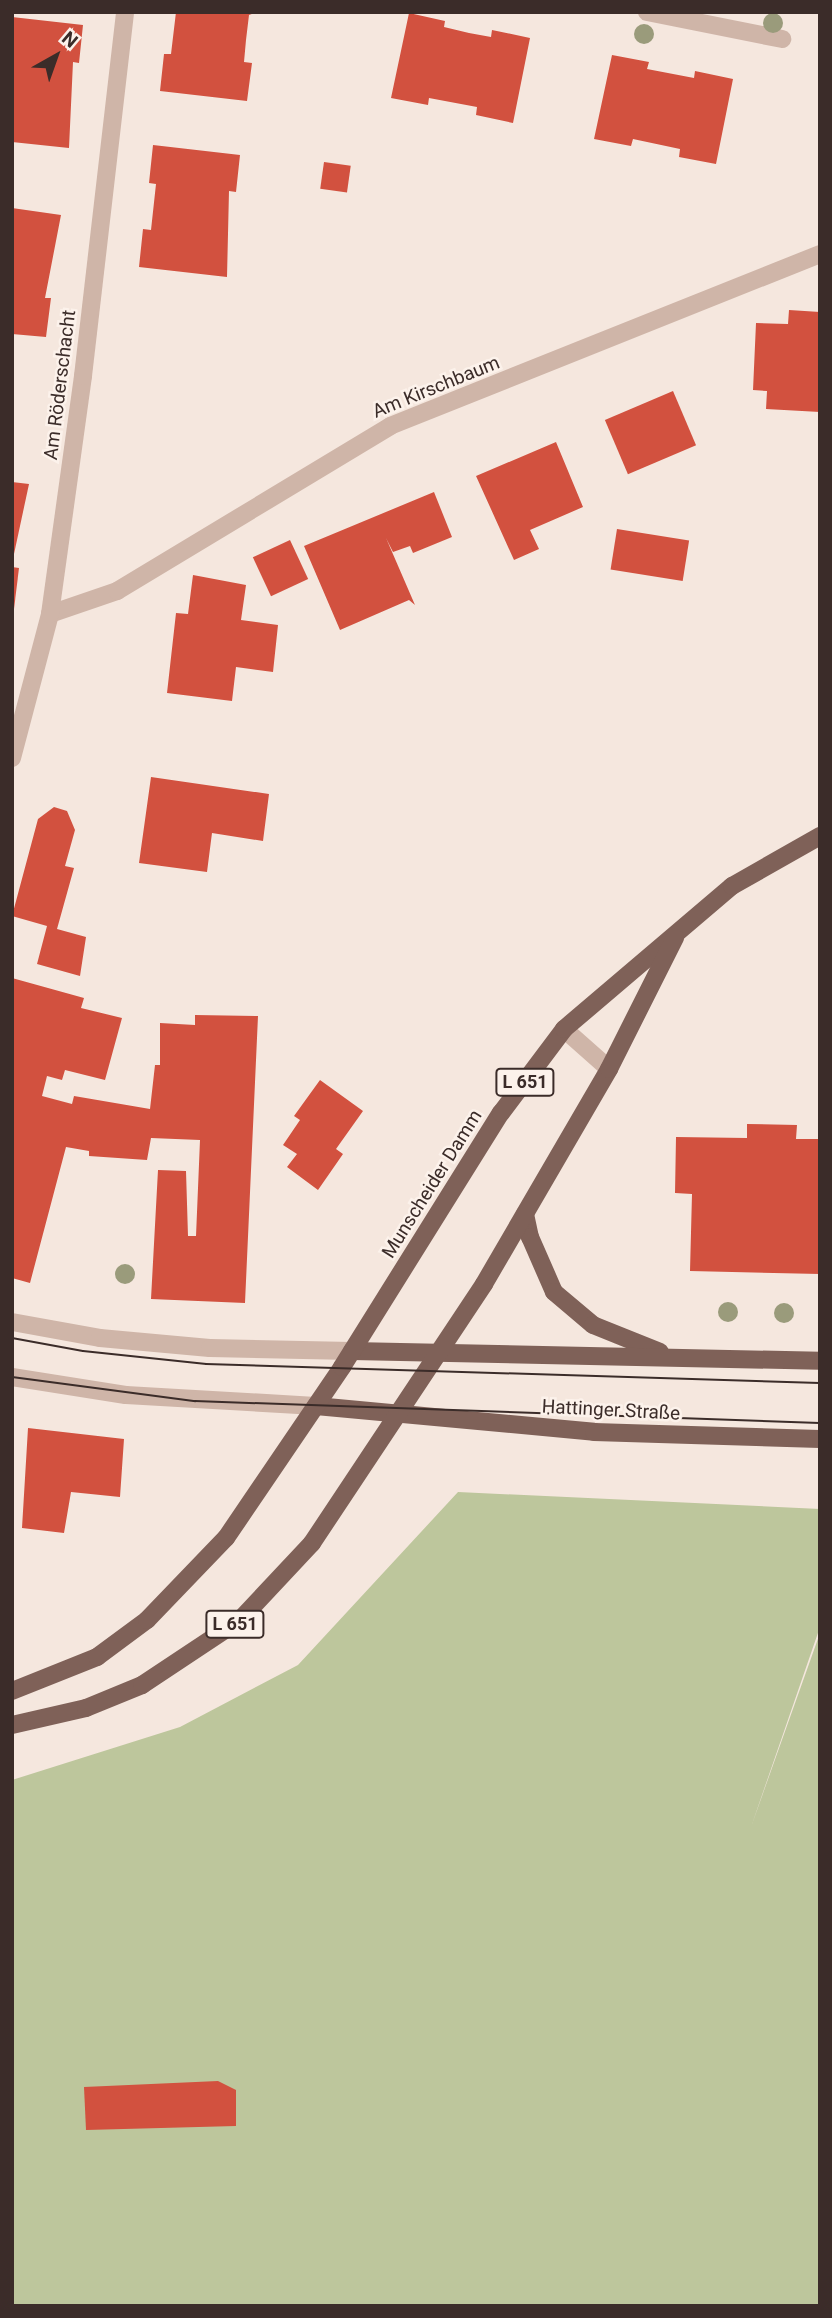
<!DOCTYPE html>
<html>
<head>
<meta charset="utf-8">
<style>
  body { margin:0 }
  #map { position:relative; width:832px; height:2318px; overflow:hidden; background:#f5e7de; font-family:Roboto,sans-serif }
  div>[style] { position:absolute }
  .green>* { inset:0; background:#bdc69c }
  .building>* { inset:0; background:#d2513f; transform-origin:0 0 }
  .minor>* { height:18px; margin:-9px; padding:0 9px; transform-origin:9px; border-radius:9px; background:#cfb5a8 }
  .major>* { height:18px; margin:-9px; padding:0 9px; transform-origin:9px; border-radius:9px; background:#7f6158 }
  .tram>* { height:2px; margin:-1px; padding:0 1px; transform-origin:1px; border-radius:1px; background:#3b2c29 }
  .trees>* { width:20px; height:20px; margin:-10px; border-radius:50%; background:#9a9b7b }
  span { translate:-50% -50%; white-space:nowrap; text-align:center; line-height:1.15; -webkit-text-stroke:5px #fcf2eb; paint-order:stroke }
  .shield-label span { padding:2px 5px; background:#fcf2eb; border:2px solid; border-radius:5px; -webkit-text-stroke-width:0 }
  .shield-label { font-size:18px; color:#3b2c29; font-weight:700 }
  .street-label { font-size:19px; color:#3b2c29 }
  .frame { position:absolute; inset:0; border:14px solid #3b2c29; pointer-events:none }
  .north { position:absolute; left:21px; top:21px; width:70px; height:70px; -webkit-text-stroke:5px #fcf2eb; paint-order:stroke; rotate:40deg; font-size:19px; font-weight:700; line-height:28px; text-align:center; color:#3b2c29 }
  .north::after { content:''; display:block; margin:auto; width:24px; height:32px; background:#3b2c29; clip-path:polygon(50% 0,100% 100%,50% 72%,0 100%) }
</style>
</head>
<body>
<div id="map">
  <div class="green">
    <i style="clip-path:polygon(458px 1492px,820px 1509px,820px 1627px,751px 1827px,820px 1633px,820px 2306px,12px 2306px,12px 1780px,180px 1727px,298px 1665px)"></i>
  </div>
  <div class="building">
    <i style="clip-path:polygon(176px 12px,257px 12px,249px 15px,246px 40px,244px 62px,252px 63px,247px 101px,160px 91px,164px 54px,171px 54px)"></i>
    <i style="clip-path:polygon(409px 13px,445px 21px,444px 27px,469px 33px,491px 37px,492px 30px,530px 38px,513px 123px,476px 115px,477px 107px,429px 98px,428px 105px,391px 98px)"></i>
    <i style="clip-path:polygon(12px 17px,83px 25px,79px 63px,73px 62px,69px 148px,12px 142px)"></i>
    <i style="clip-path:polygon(612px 55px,649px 62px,647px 69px,694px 78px,695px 71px,733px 79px,716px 164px,679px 157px,680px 149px,633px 139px,631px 146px,594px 139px)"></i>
    <i style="clip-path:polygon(153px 145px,240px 155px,236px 192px,229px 191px,227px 277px,139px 267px,143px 229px,151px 230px,156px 184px,149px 183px)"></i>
    <i style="left:324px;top:162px;width:27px;height:27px;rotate:8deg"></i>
    <i style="clip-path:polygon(12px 208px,61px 215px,45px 298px,51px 298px,46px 337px,12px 334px)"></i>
    <i style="clip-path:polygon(789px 310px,820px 312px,820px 412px,766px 409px,767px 391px,753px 390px,756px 323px,788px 324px)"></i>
    <i style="left:673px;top:391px;width:59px;height:74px;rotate:67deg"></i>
    <i style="clip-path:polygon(556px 442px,583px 507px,530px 530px,539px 549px,514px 560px,476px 476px)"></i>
    <i style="clip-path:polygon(12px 482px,29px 484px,14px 554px,12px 554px)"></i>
    <i style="clip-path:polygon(434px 492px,452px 537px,413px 553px,410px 546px,393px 552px,386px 538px,415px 605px,409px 600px,340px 630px,304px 546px)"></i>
    <i style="left:617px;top:529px;width:73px;height:41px;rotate:9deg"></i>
    <i style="left:290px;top:540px;width:43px;height:41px;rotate:65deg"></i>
    <i style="clip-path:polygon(12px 567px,19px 568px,14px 609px,12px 609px)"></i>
    <i style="clip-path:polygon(193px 575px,246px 585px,241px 620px,278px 625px,273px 672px,236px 667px,232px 701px,167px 693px,176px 613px,188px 614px)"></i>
    <i style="clip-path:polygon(151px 777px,269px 794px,263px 841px,212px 833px,207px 872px,139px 863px)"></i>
    <i style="clip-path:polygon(54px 807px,67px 811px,75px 830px,65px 866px,74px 868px,57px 929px,86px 937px,80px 976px,37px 964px,47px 926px,12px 916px,38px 819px)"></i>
    <i style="clip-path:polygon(12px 978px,84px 998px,81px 1008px,122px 1018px,105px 1080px,65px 1070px,62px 1080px,47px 1076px,42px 1096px,72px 1104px,74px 1096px,150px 1109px,155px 1065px,160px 1065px,160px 1023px,195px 1025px,195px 1015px,258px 1016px,245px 1303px,151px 1299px,158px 1170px,186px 1171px,188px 1236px,196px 1236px,200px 1140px,151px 1138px,147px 1160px,89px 1156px,89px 1151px,66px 1147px,30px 1283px,12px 1278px)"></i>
    <i style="clip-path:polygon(320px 1080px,363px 1111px,336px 1149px,343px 1154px,318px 1190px,287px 1167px,297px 1154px,283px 1145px,300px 1120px,294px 1116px)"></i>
    <i style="clip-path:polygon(747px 1124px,797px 1125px,796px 1139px,820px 1139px,820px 1274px,690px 1271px,692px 1194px,675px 1193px,676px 1137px,747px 1138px)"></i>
    <i style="clip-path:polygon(28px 1428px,124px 1439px,120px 1497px,71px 1492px,64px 1533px,22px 1528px)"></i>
    <i style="clip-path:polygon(218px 2081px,236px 2090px,236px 2126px,86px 2130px,84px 2087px)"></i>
  </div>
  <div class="minor">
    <i style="left:647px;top:12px;width:138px;rotate:11.3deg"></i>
    <i style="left:50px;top:614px;width:71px;rotate:-18.9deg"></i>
    <i style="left:117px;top:591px;width:319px;rotate:-31.1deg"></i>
    <i style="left:390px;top:426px;width:463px;rotate:-21.8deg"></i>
    <i style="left:12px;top:758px;width:149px;rotate:-75.2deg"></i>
    <i style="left:50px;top:614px;width:240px;rotate:-82.1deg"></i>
    <i style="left:83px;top:376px;width:366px;rotate:-83.4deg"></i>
    <i style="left:564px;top:1029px;width:60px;rotate:41.6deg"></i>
    <i style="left:12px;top:1322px;width:89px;rotate:10.3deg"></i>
    <i style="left:100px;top:1338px;width:110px;rotate:5.2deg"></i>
    <i style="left:210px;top:1348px;width:142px;rotate:1.2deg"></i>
    <i style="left:12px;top:1377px;width:115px;rotate:9deg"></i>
    <i style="left:126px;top:1395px;width:190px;rotate:3.3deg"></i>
  </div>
  <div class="major">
    <i style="left:525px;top:1214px;width:24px;rotate:78deg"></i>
    <i style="left:530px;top:1237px;width:60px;rotate:66.4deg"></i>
    <i style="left:554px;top:1292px;width:51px;rotate:40.2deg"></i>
    <i style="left:593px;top:1325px;width:72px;rotate:21.9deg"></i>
    <i style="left:352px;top:1351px;width:468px;rotate:1.2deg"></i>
    <i style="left:316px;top:1406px;width:279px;rotate:5.3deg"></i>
    <i style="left:594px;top:1432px;width:226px;rotate:1.8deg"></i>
    <i style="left:12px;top:1691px;width:92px;rotate:-21.8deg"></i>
    <i style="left:97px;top:1657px;width:62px;rotate:-36.5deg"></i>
    <i style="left:147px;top:1620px;width:114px;rotate:-46.1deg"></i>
    <i style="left:226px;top:1538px;width:207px;rotate:-55.8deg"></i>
    <i style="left:342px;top:1367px;width:300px;rotate:-58deg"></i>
    <i style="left:501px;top:1113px;width:105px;rotate:-53.1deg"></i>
    <i style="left:564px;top:1029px;width:221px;rotate:-40.4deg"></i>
    <i style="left:732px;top:886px;width:101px;rotate:-29.6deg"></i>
    <i style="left:12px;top:1725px;width:76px;rotate:-12.9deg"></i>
    <i style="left:86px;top:1708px;width:61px;rotate:-22.3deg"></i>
    <i style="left:142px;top:1685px;width:118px;rotate:-33.6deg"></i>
    <i style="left:240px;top:1620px;width:105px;rotate:-46.9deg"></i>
    <i style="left:312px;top:1543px;width:311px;rotate:-56.4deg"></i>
    <i style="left:484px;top:1284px;width:249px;rotate:-59.8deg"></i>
    <i style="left:609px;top:1069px;width:147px;rotate:-63.3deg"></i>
  </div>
  <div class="tram">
    <i style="left:12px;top:1338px;width:72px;rotate:10.4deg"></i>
    <i style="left:83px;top:1351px;width:124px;rotate:6deg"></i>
    <i style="left:206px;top:1364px;width:614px;rotate:1.77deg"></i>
    <i style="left:12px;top:1377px;width:185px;rotate:7.5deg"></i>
    <i style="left:195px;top:1401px;width:625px;rotate:2.02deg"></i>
  </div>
  <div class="trees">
    <i style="left:773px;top:23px"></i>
    <i style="left:644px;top:34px"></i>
    <i style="left:125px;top:1274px"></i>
    <i style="left:728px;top:1312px"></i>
    <i style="left:784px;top:1313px"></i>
  </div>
  <div class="shield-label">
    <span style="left:525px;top:1082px">L 651</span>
    <span style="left:235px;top:1624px">L 651</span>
  </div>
  <div class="street-label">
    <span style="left:60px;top:385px;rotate:-83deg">Am Röderschacht</span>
    <span style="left:436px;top:387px;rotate:-22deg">Am Kirschbaum</span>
    <span style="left:432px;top:1184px;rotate:-58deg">Munscheider Damm</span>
    <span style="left:611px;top:1410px;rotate:3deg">Hattinger Straße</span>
  </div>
  <div class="frame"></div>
  <div class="north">N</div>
</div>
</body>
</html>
